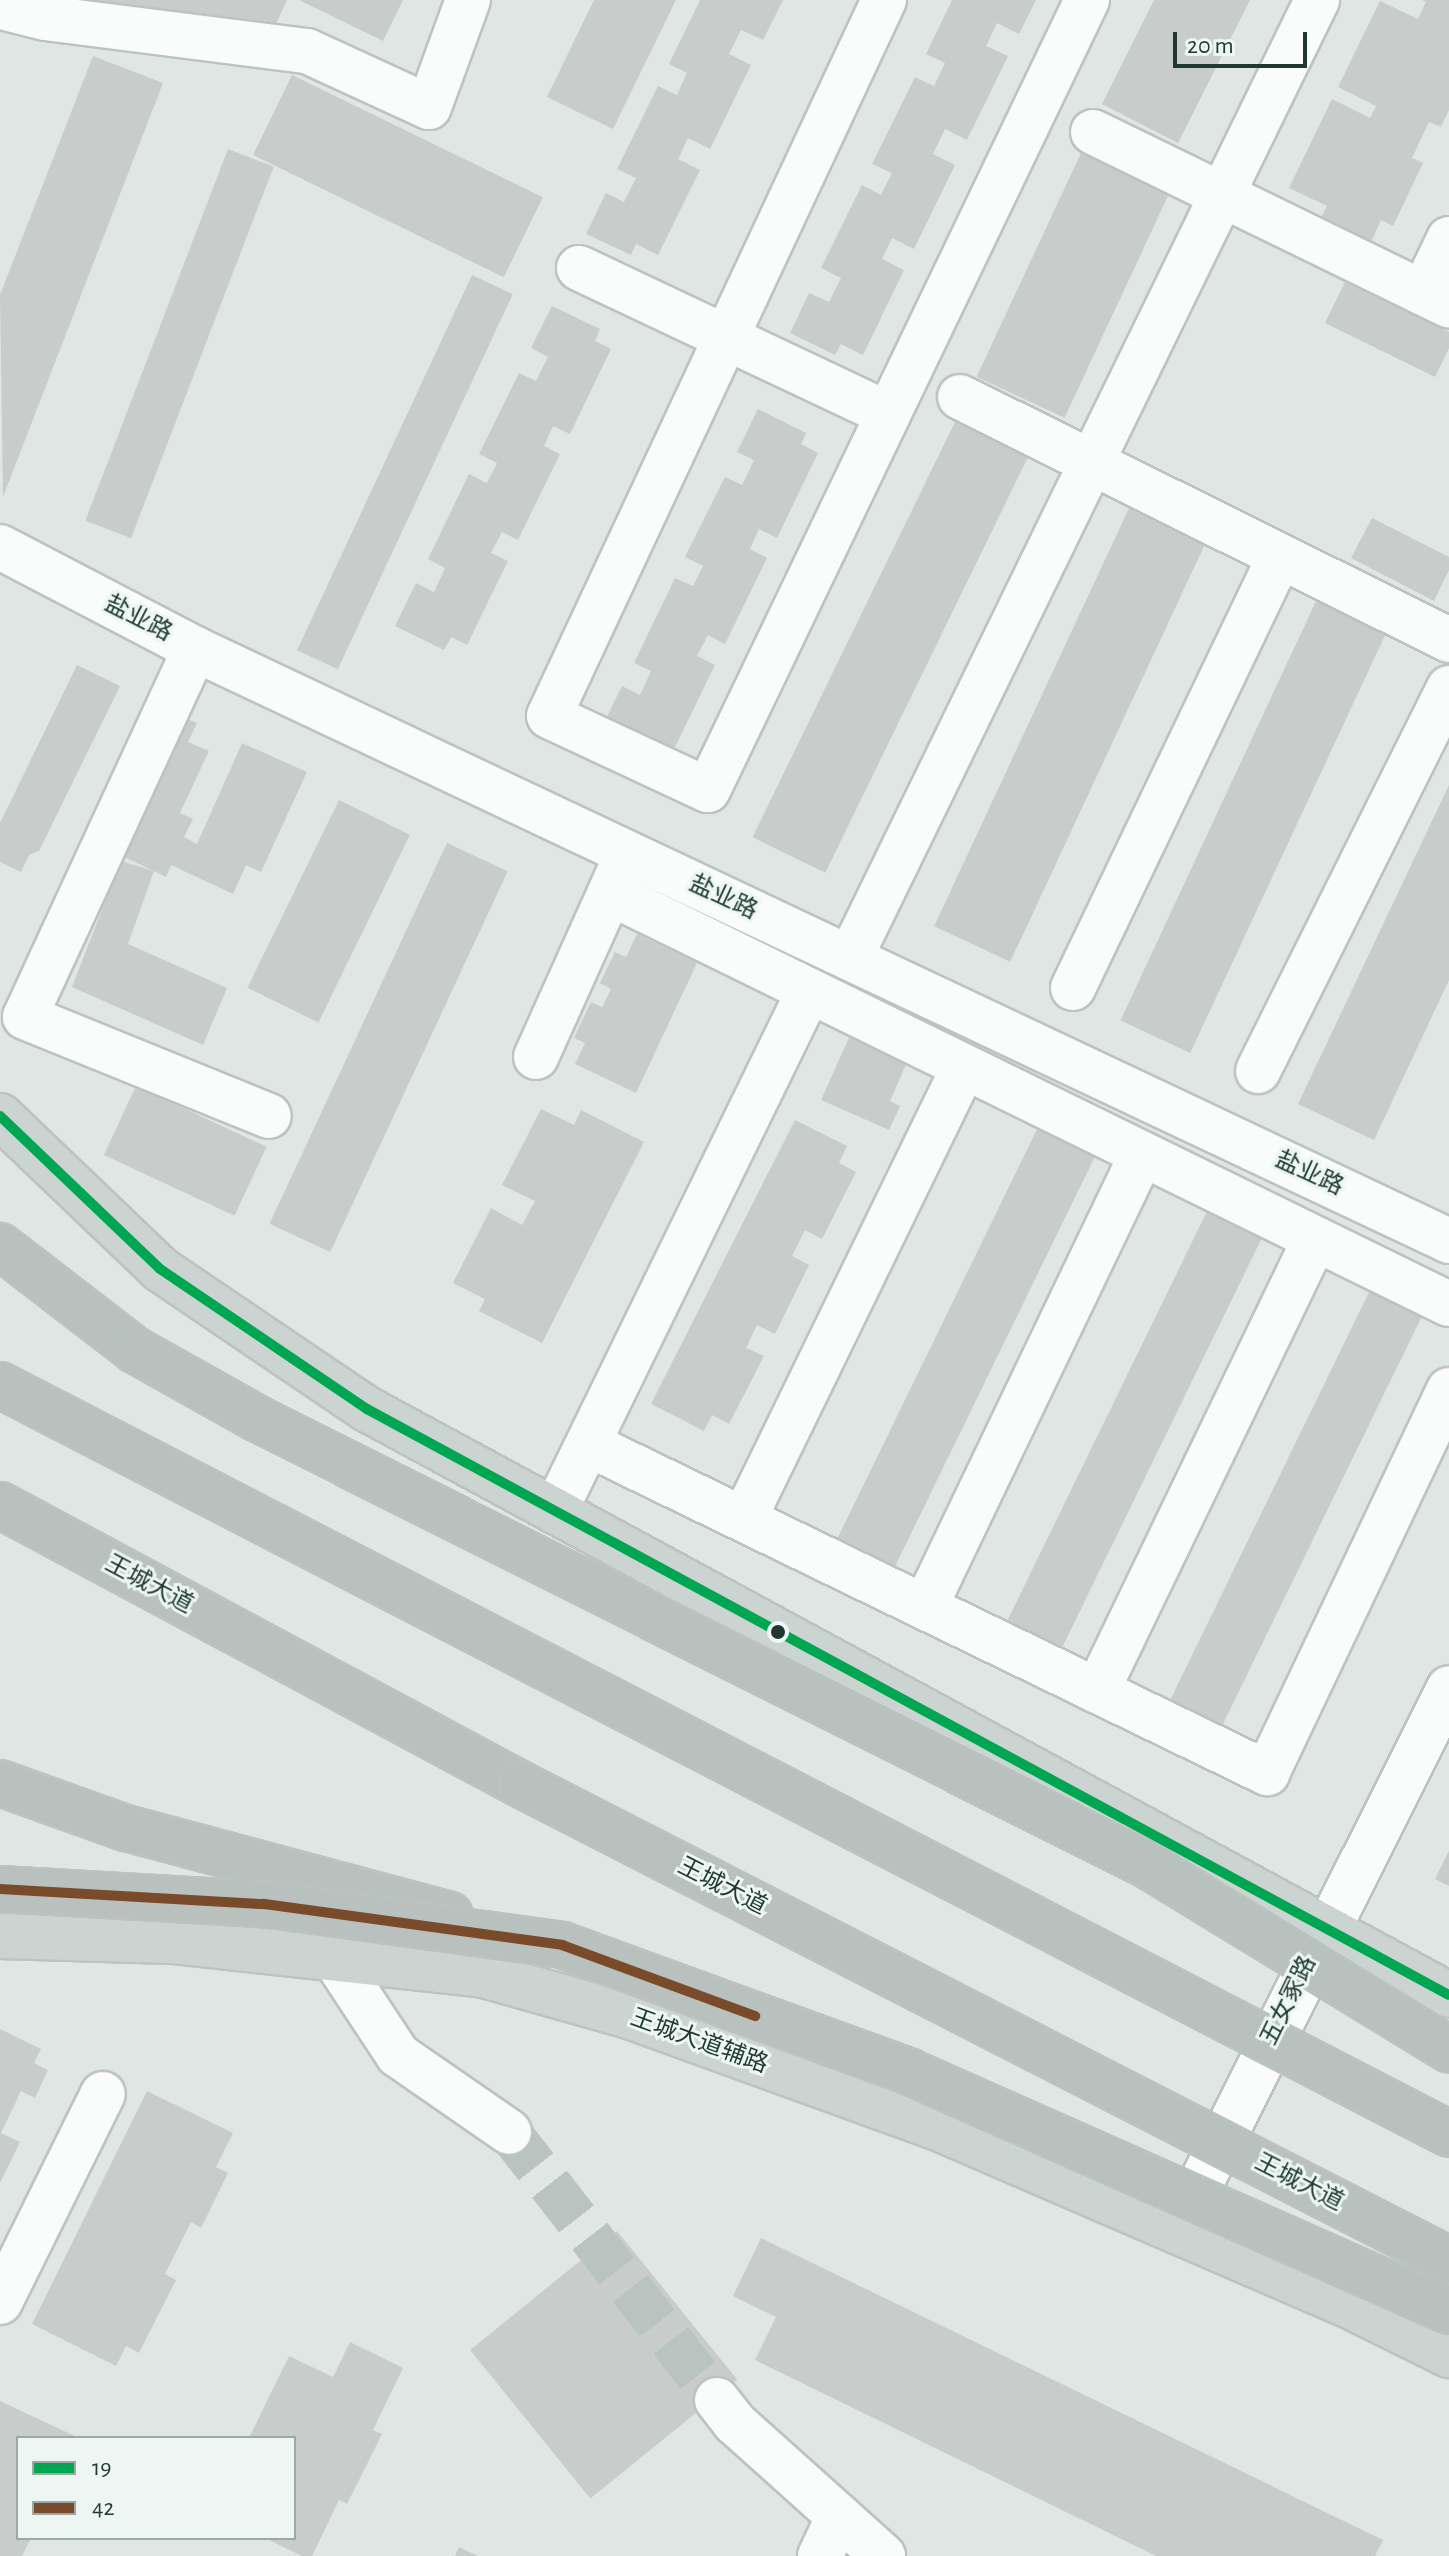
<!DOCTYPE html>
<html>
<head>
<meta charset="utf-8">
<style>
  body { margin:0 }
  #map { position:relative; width:1449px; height:2556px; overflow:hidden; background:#e0e6e3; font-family:"Alegreya Sans","Noto Sans SC",sans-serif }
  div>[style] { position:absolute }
  .building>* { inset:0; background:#c8cdcb; transform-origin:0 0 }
  .minor-tunnel>* { height:44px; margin-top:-22px; transform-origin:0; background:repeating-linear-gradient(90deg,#b9c3c0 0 44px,transparent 0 66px) }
  .roads { filter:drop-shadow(2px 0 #bdc3c0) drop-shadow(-2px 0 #bdc3c0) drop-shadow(0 2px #bdc3c0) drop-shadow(0 -2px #bdc3c0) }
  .minor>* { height:44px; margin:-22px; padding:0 22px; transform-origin:22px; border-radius:22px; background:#fafbfb }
  .major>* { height:44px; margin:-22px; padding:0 22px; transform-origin:22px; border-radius:22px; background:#ccd4d2 }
  .highway>* { height:44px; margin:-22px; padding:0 22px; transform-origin:22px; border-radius:22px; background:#b8c1be }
  .bridges { filter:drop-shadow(2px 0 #bac3c0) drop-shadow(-2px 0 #bac3c0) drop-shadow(0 2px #bac3c0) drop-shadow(0 -2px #bac3c0) }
  .highway-bridge>* { height:44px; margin:-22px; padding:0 22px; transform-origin:22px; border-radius:22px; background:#b8c1be }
  .bus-1>* { height:10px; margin:-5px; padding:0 5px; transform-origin:5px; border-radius:5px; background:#00a651 }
  .bus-2>* { height:10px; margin:-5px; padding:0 5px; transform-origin:5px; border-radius:5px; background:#7a4b2a }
  .dots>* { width:22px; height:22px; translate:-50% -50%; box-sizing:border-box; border:4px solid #edf6f2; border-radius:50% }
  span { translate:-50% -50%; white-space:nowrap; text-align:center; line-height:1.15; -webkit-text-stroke:6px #edf6f2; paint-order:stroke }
  .street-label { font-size:24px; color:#1f3832 }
  .legend { position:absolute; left:16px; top:2436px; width:280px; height:104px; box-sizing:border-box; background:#edf6f2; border:2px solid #9baaa5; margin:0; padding:10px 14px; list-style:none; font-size:24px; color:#1f3832 }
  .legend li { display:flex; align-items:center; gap:16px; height:40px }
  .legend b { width:40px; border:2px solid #9baaa5 }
  .scale { position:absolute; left:1173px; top:32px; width:134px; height:36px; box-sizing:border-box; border:4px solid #1f3832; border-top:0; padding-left:10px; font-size:24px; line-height:28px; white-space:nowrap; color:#1f3832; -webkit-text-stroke:6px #edf6f2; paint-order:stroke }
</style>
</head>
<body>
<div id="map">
  <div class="building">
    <i style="clip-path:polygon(99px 0,287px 0,272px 33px,128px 14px)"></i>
    <i style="clip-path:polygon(299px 0,403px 0,383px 41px)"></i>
    <i style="clip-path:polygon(594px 0,676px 0,613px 129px,547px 97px)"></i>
    <i style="clip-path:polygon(700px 0,783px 0,763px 40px,741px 30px,729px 54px,751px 65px,710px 149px,688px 138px,678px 159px,700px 170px,658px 255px,636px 244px,631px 255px,586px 234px,606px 193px,624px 202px,636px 178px,617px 169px,658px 86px,677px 95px,687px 73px,669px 64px)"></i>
    <i style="clip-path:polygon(952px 0,1036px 0,1019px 34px,997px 23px,986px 46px,1008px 56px,967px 140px,945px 129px,933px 154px,955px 165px,914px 249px,892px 238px,882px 259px,904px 270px,863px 355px,841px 344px,835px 355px,790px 333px,809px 293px,829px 302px,841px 278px,821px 268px,862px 185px,881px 195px,892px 173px,872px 164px,915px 77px,934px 86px,945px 63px,926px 54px)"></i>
    <i style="clip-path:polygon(1154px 0,1250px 0,1178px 143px,1102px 104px)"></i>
    <i style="clip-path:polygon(1422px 0,1449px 0,1449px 110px,1441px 127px,1429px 122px,1412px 158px,1423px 163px,1393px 226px,1381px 220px,1371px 242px,1321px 218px,1327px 206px,1289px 188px,1332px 99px,1370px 118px,1376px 106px,1338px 87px,1380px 1px,1418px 19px,1426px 2px)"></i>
    <i style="clip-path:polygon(93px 56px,163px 83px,3px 497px,0 295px)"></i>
    <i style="left:292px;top:75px;width:279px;height:89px;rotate:26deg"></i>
    <i style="left:228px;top:149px;width:49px;height:398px;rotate:21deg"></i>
    <i style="left:1081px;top:153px;width:97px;height:247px;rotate:25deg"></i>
    <i style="left:472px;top:275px;width:45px;height:414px;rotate:25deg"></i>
    <i style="clip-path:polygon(1345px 282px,1449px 332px,1449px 348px,1435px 377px,1325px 323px)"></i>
    <i style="clip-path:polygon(552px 306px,600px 329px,595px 341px,611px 349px,570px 434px,553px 426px,544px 446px,560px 454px,518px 540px,502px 532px,491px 553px,508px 561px,467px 645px,451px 637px,444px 650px,395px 626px,416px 583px,434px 592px,445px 568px,428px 559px,469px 474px,487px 483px,497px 463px,479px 454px,519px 373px,536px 381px,548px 357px,531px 348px)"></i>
    <i style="clip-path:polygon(758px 409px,806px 433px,801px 444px,818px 453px,777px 538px,759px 529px,750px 549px,767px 558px,725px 644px,708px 635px,697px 656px,715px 665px,674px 749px,656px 741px,650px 753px,601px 729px,622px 686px,640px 695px,651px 671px,634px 663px,675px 578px,693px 586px,703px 566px,685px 557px,725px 477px,742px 485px,754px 460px,737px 452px)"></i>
    <i style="left:955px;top:422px;width:81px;height:462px;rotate:26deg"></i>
    <i style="left:1131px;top:504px;width:84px;height:466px;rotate:25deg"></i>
    <i style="clip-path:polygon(1372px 518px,1449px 557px,1449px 570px,1434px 601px,1351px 558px)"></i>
    <i style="left:1317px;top:599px;width:77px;height:465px;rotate:25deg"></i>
    <i style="clip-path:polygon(77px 665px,120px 686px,39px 851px,29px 855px,21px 872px,0 862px,0 823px)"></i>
    <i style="clip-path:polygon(180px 716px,197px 723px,188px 742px,209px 751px,180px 813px,193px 819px,184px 837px,197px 844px,242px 743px,307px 772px,261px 872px,246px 865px,233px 894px,171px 865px,166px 877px,154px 871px,128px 944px,227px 988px,203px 1045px,72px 987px,121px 861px,154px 871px,116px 853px)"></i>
    <i style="clip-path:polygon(1449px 785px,1449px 980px,1374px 1140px,1298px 1104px)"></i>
    <i style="left:339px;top:800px;width:79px;height:209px;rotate:26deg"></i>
    <i style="left:447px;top:843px;width:67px;height:420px;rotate:25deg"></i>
    <i style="clip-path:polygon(637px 934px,697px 963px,636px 1093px,575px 1064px,585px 1043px,574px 1038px,591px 1002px,602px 1007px,611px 989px,600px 983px,615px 952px,626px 957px)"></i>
    <i style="clip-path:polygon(851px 1033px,908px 1060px,890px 1101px,900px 1106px,889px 1130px,821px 1100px)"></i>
    <i style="left:136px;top:1086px;width:144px;height:76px;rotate:25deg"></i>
    <i style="clip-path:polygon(541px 1109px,574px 1125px,581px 1110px,644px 1142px,542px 1343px,479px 1311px,485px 1299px,453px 1283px,491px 1208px,522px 1225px,535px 1201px,502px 1185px)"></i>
    <i style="left:1042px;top:1119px;width:64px;height:481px;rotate:26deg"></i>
    <i style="clip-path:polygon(795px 1120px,847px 1146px,839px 1163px,856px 1172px,822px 1239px,805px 1230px,792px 1256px,809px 1265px,775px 1334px,757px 1325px,746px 1348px,764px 1356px,729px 1424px,712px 1415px,704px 1431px,651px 1404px)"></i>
    <i style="left:1213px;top:1199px;width:61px;height:476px;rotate:26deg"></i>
    <i style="left:1376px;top:1278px;width:58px;height:485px;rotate:26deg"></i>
    <i style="clip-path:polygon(1449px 1851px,1449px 1886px,1435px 1879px)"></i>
    <i style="clip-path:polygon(0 2029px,41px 2049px,34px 2063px,48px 2070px,35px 2098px,21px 2091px,1px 2133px,20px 2142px,0 2183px)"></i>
    <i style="clip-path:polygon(147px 2091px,233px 2133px,216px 2167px,228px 2173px,201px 2228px,191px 2222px,165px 2274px,176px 2280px,139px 2353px,126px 2346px,116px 2366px,32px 2324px)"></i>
    <i style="left:617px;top:2231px;width:191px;height:189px;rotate:51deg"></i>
    <i style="clip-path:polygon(761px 2238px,1383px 2540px,1375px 2556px,1156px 2556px,755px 2360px,776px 2317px,733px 2296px)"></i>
    <i style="clip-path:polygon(350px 2342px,403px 2368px,373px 2430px,382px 2434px,347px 2504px,339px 2500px,312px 2556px,302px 2556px,265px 2538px,294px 2538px,294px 2438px,249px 2438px,289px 2356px,333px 2377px)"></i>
    <i style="clip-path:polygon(0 2401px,79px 2438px,18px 2438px,18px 2538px,31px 2538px,22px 2556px,0 2556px)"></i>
    <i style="clip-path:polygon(459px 2547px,478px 2556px,455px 2556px)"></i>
  </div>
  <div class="minor-tunnel">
    <i style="left:509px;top:2132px;width:339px;rotate:52.2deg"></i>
  </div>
  <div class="roads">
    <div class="minor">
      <i style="left:884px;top:0;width:790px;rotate:115.07deg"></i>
      <i style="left:549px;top:716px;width:175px;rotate:25deg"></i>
      <i style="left:708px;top:790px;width:876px;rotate:-64.37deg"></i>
      <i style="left:1px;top:7px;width:45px;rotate:14deg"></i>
      <i style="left:45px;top:18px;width:264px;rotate:7.2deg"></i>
      <i style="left:307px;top:51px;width:134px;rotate:24.7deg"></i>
      <i style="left:429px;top:107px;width:114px;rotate:-70deg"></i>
      <i style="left:1093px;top:132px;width:396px;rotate:26deg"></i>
      <i style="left:579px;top:268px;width:342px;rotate:25.3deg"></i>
      <i style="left:1423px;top:293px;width:60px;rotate:-64.3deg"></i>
      <i style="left:960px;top:397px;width:546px;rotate:26.42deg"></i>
      <i style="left:0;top:547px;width:220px;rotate:27.6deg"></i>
      <i style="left:195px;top:649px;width:1387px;rotate:25.27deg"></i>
      <i style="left:195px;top:649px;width:405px;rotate:114.8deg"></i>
      <i style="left:25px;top:1017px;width:263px;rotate:22.1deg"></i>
      <i style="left:610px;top:893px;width:934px;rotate:26.1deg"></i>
      <i style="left:850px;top:958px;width:1066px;rotate:-64.01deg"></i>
      <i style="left:1073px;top:988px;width:479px;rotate:-64.4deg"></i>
      <i style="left:536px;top:1057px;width:209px;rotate:-65.8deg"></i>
      <i style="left:1258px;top:1071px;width:428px;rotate:-63.5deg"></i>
      <i style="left:588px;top:1444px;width:755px;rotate:25.85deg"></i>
      <i style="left:1267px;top:1773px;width:424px;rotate:-64.6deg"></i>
      <i style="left:555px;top:1511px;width:579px;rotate:-63.97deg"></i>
      <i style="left:744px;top:1519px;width:503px;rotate:-64.05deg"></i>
      <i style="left:925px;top:1607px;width:502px;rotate:-64.4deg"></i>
      <i style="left:1097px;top:1691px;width:502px;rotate:-64.25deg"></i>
      <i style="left:334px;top:1958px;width:116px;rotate:56.6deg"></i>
      <i style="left:398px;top:2055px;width:135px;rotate:34.7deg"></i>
      <i style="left:1177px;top:2231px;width:607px;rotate:-63.39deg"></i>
      <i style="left:0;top:2302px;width:232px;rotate:-63.7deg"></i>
      <i style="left:717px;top:2400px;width:29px;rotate:52deg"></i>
      <i style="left:735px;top:2423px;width:199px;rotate:41.9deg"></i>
      <i style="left:820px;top:2556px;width:44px;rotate:-64.6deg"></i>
    </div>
    <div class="major">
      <i style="left:0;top:1116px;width:221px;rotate:43.7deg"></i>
      <i style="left:160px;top:1269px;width:250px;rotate:34.1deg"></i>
      <i style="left:367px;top:1409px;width:1230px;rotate:28.44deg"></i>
      <i style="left:0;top:1936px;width:172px;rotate:1.7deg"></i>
      <i style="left:172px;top:1941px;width:314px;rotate:6.2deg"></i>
      <i style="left:484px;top:1975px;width:151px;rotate:15.8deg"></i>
      <i style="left:629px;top:2016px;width:326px;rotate:19.9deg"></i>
      <i style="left:936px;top:2127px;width:460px;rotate:23.4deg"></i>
      <i style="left:1358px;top:2310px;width:102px;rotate:26.3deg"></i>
    </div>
    <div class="highway">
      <i style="left:0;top:1505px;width:592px;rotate:28.21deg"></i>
      <i style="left:0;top:1783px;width:134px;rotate:19.7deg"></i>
      <i style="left:126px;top:1828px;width:335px;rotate:15deg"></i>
    </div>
  </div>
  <div class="bridges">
    <div class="highway-bridge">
      <i style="left:0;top:1246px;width:170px;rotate:37.6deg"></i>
      <i style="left:135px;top:1350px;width:139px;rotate:29.3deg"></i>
      <i style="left:256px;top:1418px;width:997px;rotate:26.64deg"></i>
      <i style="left:1147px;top:1865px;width:354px;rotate:31.4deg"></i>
      <i style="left:0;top:1385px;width:1631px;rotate:27.33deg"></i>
      <i style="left:522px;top:1785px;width:1042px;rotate:27.13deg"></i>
      <i style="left:0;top:1889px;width:264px;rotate:3.3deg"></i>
      <i style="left:264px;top:1904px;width:301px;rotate:7.8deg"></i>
      <i style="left:562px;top:1945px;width:370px;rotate:20deg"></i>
      <i style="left:910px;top:2072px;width:590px;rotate:23.91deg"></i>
    </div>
  </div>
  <div class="bus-1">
    <i style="left:0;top:1116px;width:221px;rotate:43.7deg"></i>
    <i style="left:160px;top:1269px;width:250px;rotate:34.1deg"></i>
    <i style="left:367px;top:1409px;width:1230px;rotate:28.44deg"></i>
  </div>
  <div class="bus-2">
    <i style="left:0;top:1889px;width:264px;rotate:3.3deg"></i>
    <i style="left:264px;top:1904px;width:301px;rotate:7.8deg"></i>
    <i style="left:562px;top:1945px;width:206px;rotate:20.2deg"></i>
  </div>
  <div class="dots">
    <i style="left:778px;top:1632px;background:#1f3832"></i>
  </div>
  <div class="street-label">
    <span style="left:138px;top:619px;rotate:27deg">盐业路</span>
    <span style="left:723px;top:898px;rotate:25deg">盐业路</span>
    <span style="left:1309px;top:1174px;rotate:25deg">盐业路</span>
    <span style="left:149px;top:1585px;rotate:28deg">王城大道</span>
    <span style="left:722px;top:1887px;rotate:27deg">王城大道</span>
    <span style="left:1289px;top:2001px;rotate:-64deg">五女冢路</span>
    <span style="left:699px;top:2042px;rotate:20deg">王城大道辅路</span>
    <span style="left:1299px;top:2183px;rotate:27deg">王城大道</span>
  </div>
  <ul class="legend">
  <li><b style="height:10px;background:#00a651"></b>19</li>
  <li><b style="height:10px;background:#7a4b2a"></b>42</li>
  </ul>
  <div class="scale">20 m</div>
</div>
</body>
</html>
